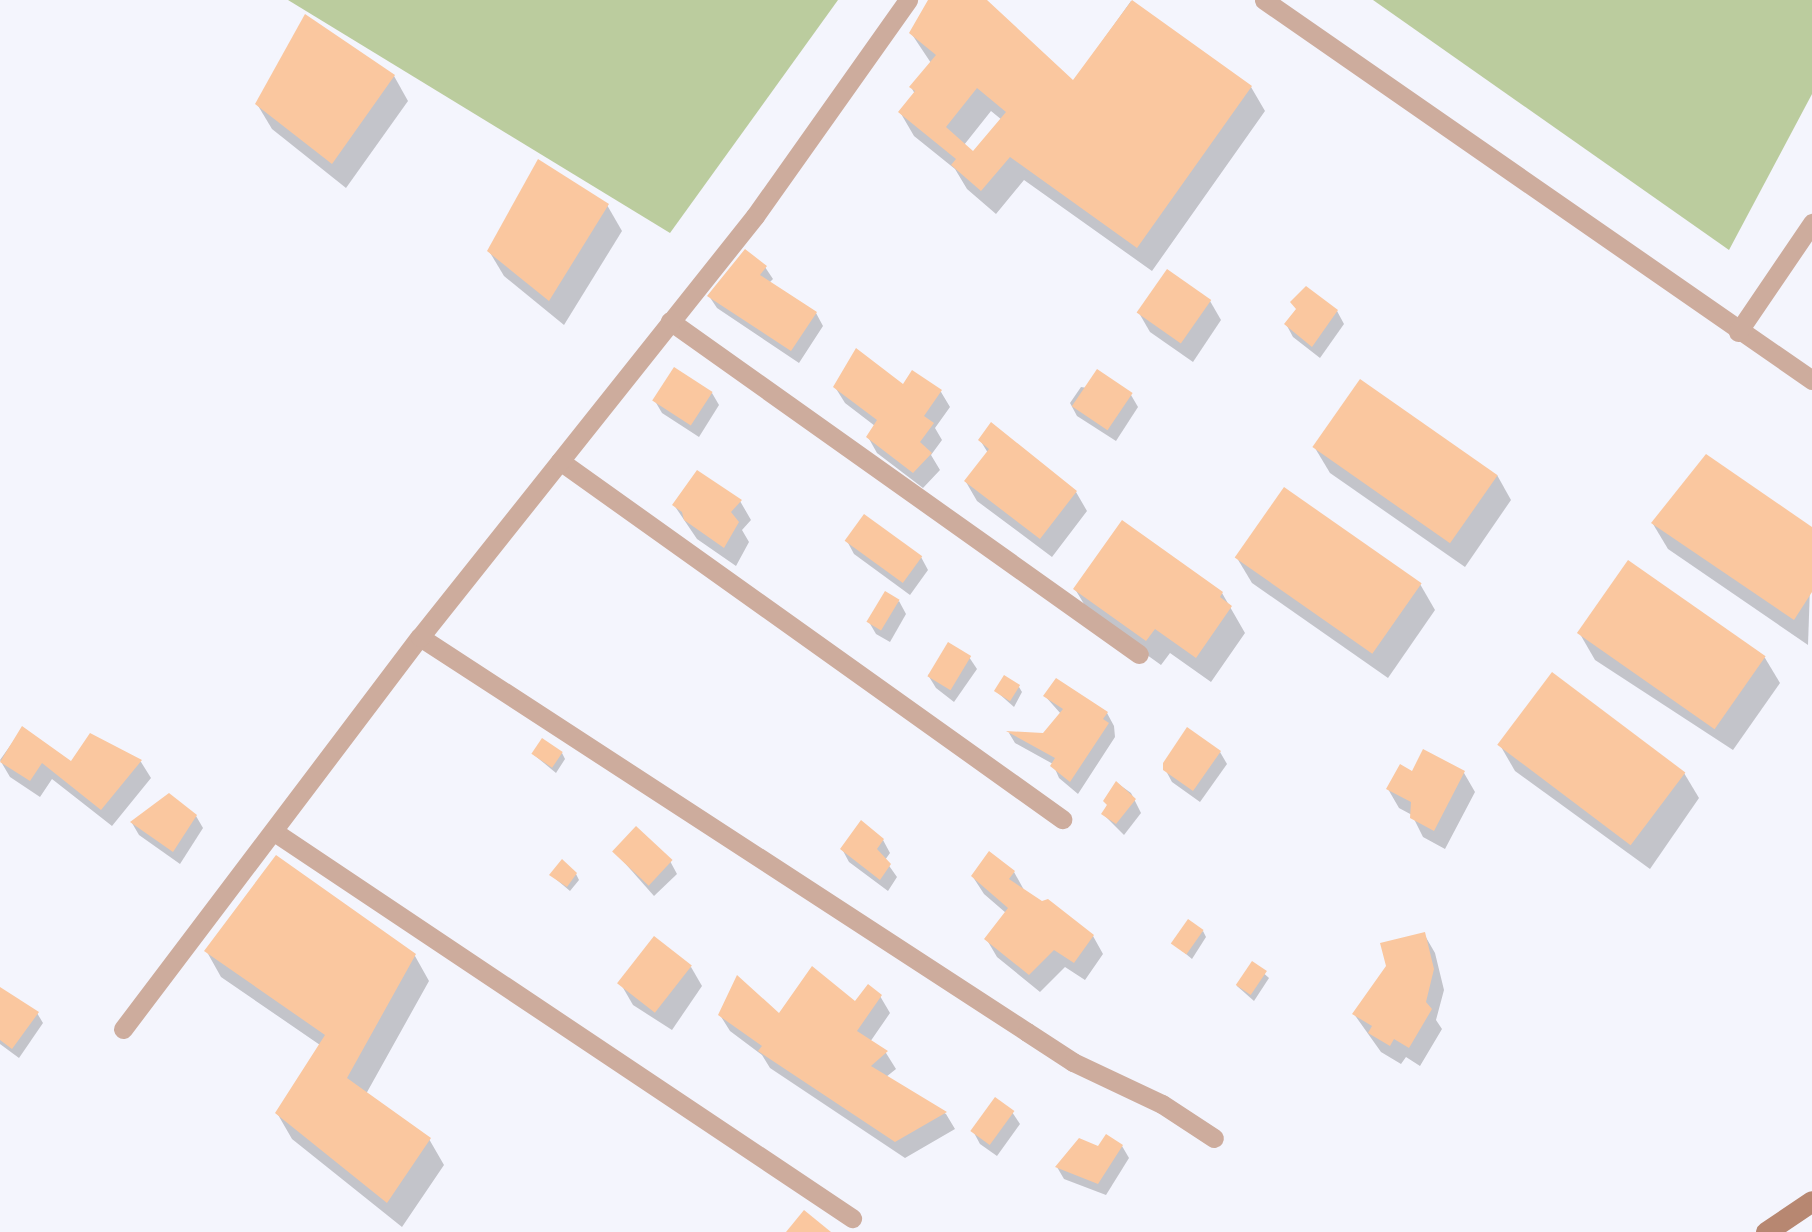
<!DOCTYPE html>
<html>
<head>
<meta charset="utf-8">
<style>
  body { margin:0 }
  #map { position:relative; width:1812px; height:1232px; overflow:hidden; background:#f4f5fd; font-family:"PT Sans",sans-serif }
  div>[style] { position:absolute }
  .green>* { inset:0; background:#bbcc9e }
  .shadow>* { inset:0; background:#0003 }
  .building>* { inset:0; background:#fac79f; transform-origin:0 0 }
  .street>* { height:19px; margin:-9.5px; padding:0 9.5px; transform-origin:9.5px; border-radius:9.5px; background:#cdac9d }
  .secondary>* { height:21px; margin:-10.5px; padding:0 10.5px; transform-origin:10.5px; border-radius:10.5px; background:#b78771 }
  span { translate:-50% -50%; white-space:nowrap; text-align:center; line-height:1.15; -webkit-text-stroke:5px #f4f5fd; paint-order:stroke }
</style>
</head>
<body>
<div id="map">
  <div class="green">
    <i style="clip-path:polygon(288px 0,838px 0,670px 233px)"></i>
    <i style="clip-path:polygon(1373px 0,1812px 0,1812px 94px,1729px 250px)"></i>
  </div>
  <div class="shadow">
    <i style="clip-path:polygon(evenodd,930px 0,984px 0,1073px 82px,1131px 1px,1251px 87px,1265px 111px,1152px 271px,1024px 180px,996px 214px,967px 189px,955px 169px,914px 136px,900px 112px,915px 94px,911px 87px,931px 63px,911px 33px,930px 0,991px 111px,1002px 120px,974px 153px,964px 145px,991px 111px)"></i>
    <i style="clip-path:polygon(394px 76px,408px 101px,346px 188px,272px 129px,257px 104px)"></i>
    <i style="clip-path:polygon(607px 205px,622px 231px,564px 325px,504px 276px,489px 251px)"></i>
    <i style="clip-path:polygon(765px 267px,773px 279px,769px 283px,816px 313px,823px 326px,799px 363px,717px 308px,709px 296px)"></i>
    <i style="clip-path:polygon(1210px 301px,1221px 320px,1193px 362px,1150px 332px,1139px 313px)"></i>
    <i style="clip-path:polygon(1337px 311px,1344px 324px,1320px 358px,1293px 337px,1286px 324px)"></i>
    <i style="clip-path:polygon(835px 387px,941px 392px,950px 407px,935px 428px,942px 440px,931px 455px,940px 470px,923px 488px,877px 453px,868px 437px,875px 426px,845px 403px)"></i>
    <i style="clip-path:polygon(1081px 387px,1131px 395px,1138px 407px,1116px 441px,1077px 416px,1070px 403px)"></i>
    <i style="clip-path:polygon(712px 393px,719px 405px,699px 437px,662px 413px,655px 401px)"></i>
    <i style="clip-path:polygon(980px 440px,1076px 492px,1087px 511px,1052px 557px,977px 501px,966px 482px,988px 453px)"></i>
    <i style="clip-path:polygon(1315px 448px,1497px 475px,1511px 500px,1465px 567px,1330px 473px)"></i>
    <i style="clip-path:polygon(740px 501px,751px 520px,742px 530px,749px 542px,736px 566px,697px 539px,674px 505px)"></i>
    <i style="clip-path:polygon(1653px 524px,1812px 529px,1808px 645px,1668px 549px)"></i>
    <i style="clip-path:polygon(847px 541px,921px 557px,928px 570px,910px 595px,854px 554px)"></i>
    <i style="clip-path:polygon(1237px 558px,1420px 584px,1435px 610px,1388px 678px,1252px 583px)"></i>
    <i style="clip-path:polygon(1628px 563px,1765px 658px,1780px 683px,1733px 750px,1595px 660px,1580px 634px)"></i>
    <i style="clip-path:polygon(1075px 589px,1222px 593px,1245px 633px,1211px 682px,1170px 653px,1161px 665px,1090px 614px)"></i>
    <i style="clip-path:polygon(899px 601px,906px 614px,890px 642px,876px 634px,869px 622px)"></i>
    <i style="clip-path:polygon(969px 657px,977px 669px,954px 702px,936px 688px,928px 675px)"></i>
    <i style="clip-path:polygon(1019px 687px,1022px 692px,1014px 707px,997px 692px)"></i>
    <i style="clip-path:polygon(1045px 696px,1107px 713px,1114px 726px,1115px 737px,1078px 794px,1059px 778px,1053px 764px,1015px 743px,1009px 733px,1044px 735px,1061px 714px)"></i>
    <i style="clip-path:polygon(22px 729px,72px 764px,91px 735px,141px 762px,151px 778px,112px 826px,52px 779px,40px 797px,10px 777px,0 760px)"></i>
    <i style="clip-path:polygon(1500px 745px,1684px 773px,1699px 798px,1650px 869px,1515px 771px)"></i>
    <i style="clip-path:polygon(1220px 752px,1227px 764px,1200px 802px,1172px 782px,1165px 769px)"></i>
    <i style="clip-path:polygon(562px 753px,565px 759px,556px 773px,533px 754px)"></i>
    <i style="clip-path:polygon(1413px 773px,1464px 773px,1475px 792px,1445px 849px,1423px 837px,1412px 815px,1399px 808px,1388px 789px)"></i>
    <i style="clip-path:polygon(1117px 783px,1131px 793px,1141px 813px,1124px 835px,1103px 814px)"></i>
    <i style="clip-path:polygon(196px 816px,203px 828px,180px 864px,139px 835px,132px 823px)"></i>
    <i style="clip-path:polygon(883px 840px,890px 853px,885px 860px,897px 877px,888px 891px,849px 862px,842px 849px)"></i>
    <i style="clip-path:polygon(616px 853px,670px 861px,677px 874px,654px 896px)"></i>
    <i style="clip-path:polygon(1014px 872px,1024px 890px,1093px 936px,1103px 954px,1085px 980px,1065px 967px,1040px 992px,997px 957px,987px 940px,1006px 913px,984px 894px,973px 877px)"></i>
    <i style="clip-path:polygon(576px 874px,579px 880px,570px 891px,551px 875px)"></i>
    <i style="clip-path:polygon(1203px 931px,1206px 937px,1192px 959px,1174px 944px)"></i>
    <i style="clip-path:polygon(1424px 934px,1435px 953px,1444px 990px,1436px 1020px,1442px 1029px,1420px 1066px,1406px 1057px,1401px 1064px,1381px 1052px,1354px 1014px,1388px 966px)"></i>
    <i style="clip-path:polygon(207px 952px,415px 956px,429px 981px,366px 1094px,429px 1139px,444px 1165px,402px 1227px,292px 1139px,277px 1113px,320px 1045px,221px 977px)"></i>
    <i style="clip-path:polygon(1252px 963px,1269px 978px,1254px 1001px,1237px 986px)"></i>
    <i style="clip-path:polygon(691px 967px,702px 986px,672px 1030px,633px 1005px,622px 986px)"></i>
    <i style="clip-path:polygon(0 989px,37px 1013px,43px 1023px,19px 1058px,0 1044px)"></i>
    <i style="clip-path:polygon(880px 996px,890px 1013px,870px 1042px,886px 1053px,896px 1069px,886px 1077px,946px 1114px,955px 1129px,905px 1158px,770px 1068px,762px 1055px,730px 1031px,720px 1015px,780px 1016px)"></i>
    <i style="clip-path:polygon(1012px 1112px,1020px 1124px,997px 1156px,980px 1144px,973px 1131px)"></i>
    <i style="clip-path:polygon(1122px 1146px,1129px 1158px,1106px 1195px,1064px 1179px,1057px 1167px,1099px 1148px)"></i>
  </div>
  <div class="building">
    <i style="clip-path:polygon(evenodd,928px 0,987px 0,1073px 80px,1132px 0,1252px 86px,1137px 248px,1010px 157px,981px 191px,951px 165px,956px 159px,898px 112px,915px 91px,909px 87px,936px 55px,909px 33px,928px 0,977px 88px,1006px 112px,973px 151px,946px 127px,977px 88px)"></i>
    <i style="clip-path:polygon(305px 14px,395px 75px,332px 164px,255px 104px)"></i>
    <i style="clip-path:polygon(538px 159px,609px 204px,549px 301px,487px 251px)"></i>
    <i style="clip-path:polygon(745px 249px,767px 266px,760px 275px,817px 312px,791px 351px,707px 296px)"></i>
    <i style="left:1167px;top:269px;width:54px;height:53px;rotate:35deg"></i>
    <i style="clip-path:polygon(1306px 286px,1338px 310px,1312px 347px,1284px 324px,1296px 309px,1290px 302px)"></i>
    <i style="clip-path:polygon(856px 348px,903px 384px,912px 370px,942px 390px,924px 416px,934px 423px,920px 442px,932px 453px,913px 473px,866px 437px,877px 420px,833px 387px)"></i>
    <i style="left:674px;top:367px;width:46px;height:40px;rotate:33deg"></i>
    <i style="left:1097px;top:369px;width:43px;height:45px;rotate:34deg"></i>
    <i style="left:1360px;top:379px;width:168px;height:83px;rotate:35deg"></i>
    <i style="clip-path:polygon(991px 422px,1077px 491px,1040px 539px,964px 481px,989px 449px,978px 440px)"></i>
    <i style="clip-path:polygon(1706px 454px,1812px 527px,1812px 592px,1794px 620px,1651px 523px)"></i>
    <i style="clip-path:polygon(697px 470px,742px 500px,731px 512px,739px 522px,724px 548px,684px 520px,682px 512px,672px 505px)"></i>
    <i style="left:1284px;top:487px;width:168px;height:86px;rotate:35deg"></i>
    <i style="left:864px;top:514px;width:72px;height:33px;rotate:36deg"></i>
    <i style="clip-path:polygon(1122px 520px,1223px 592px,1220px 597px,1232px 606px,1196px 658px,1155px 629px,1146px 641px,1073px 589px)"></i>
    <i style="left:1628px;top:560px;width:168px;height:89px;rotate:35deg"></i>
    <i style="left:885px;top:591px;width:17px;height:36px;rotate:31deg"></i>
    <i style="left:948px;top:642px;width:27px;height:40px;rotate:31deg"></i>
    <i style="left:1552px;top:672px;width:167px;height:91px;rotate:37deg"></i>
    <i style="left:1004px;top:675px;width:19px;height:19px;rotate:32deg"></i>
    <i style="clip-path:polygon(1056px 678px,1108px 712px,1103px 719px,1109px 723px,1070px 782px,1050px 766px,1055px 758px,1006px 731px,1043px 733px,1063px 709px,1043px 696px)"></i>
    <i style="clip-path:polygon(22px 726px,71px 761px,90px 733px,142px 760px,101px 810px,42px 763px,30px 781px,0 762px)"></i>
    <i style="clip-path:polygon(1187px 727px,1221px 751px,1193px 791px,1163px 770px,1163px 763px)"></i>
    <i style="left:542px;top:738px;width:25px;height:19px;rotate:34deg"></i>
    <i style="clip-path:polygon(1423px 749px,1465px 771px,1434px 831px,1410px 818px,1411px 802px,1386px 789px,1400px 764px,1412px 771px)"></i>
    <i style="clip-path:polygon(1116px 781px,1136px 799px,1116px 824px,1101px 814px,1107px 805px,1103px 801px)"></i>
    <i style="clip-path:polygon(169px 793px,197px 815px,173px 852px,130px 822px)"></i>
    <i style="clip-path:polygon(861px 820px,884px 839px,877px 849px,891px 864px,880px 880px,840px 849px)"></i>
    <i style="left:636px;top:826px;width:50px;height:35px;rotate:43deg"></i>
    <i style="clip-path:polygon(989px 851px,1015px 871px,1009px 879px,1042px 901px,1048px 899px,1094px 935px,1074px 963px,1054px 950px,1029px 975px,984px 939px,1008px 908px,971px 876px)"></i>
    <i style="clip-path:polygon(276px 855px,416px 954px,347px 1078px,431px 1138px,387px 1203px,275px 1113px,325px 1035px,204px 951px)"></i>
    <i style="clip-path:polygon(562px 859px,577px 873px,567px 887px,549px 875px)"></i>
    <i style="left:1188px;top:919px;width:19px;height:30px;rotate:35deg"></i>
    <i style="clip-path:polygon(1425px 932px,1434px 969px,1426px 1002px,1432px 1009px,1409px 1048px,1394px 1039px,1390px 1046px,1368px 1033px,1372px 1026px,1352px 1014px,1386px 966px,1380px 943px)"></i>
    <i style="left:654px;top:936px;width:48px;height:60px;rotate:38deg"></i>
    <i style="left:1252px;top:961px;width:18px;height:29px;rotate:34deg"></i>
    <i style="clip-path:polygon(812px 966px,855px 1001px,868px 984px,882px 995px,857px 1031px,888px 1051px,871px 1066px,947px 1112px,895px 1142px,758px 1051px,762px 1046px,718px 1015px,737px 975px,779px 1013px)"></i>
    <i style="clip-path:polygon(0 987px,39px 1012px,12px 1049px,0 1040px)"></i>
    <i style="left:995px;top:1097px;width:24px;height:42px;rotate:36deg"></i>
    <i style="clip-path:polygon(1106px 1134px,1123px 1145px,1098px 1184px,1055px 1167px,1079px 1138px,1098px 1146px)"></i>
    <i style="clip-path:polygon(804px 1210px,831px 1232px,786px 1232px)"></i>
  </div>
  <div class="street">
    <i style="left:1264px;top:0;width:667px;rotate:34.74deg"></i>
    <i style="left:670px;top:321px;width:575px;rotate:35.38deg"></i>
    <i style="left:1738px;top:332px;width:132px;rotate:-55.8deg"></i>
    <i style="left:560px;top:461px;width:617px;rotate:35.49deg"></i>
    <i style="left:420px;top:637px;width:724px;rotate:33.05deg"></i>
    <i style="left:1027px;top:1032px;width:55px;rotate:33.1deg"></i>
    <i style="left:1073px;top:1062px;width:98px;rotate:25.3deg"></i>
    <i style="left:1162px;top:1104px;width:62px;rotate:33.2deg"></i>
    <i style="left:276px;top:833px;width:693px;rotate:33.76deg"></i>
    <i style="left:123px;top:1029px;width:492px;rotate:-52.9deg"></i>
    <i style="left:420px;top:637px;width:538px;rotate:-51.49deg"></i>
    <i style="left:755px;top:216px;width:265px;rotate:-54.7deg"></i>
  </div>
  <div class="secondary">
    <i style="left:1766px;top:1232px;width:55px;rotate:-34deg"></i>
  </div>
</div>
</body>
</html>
